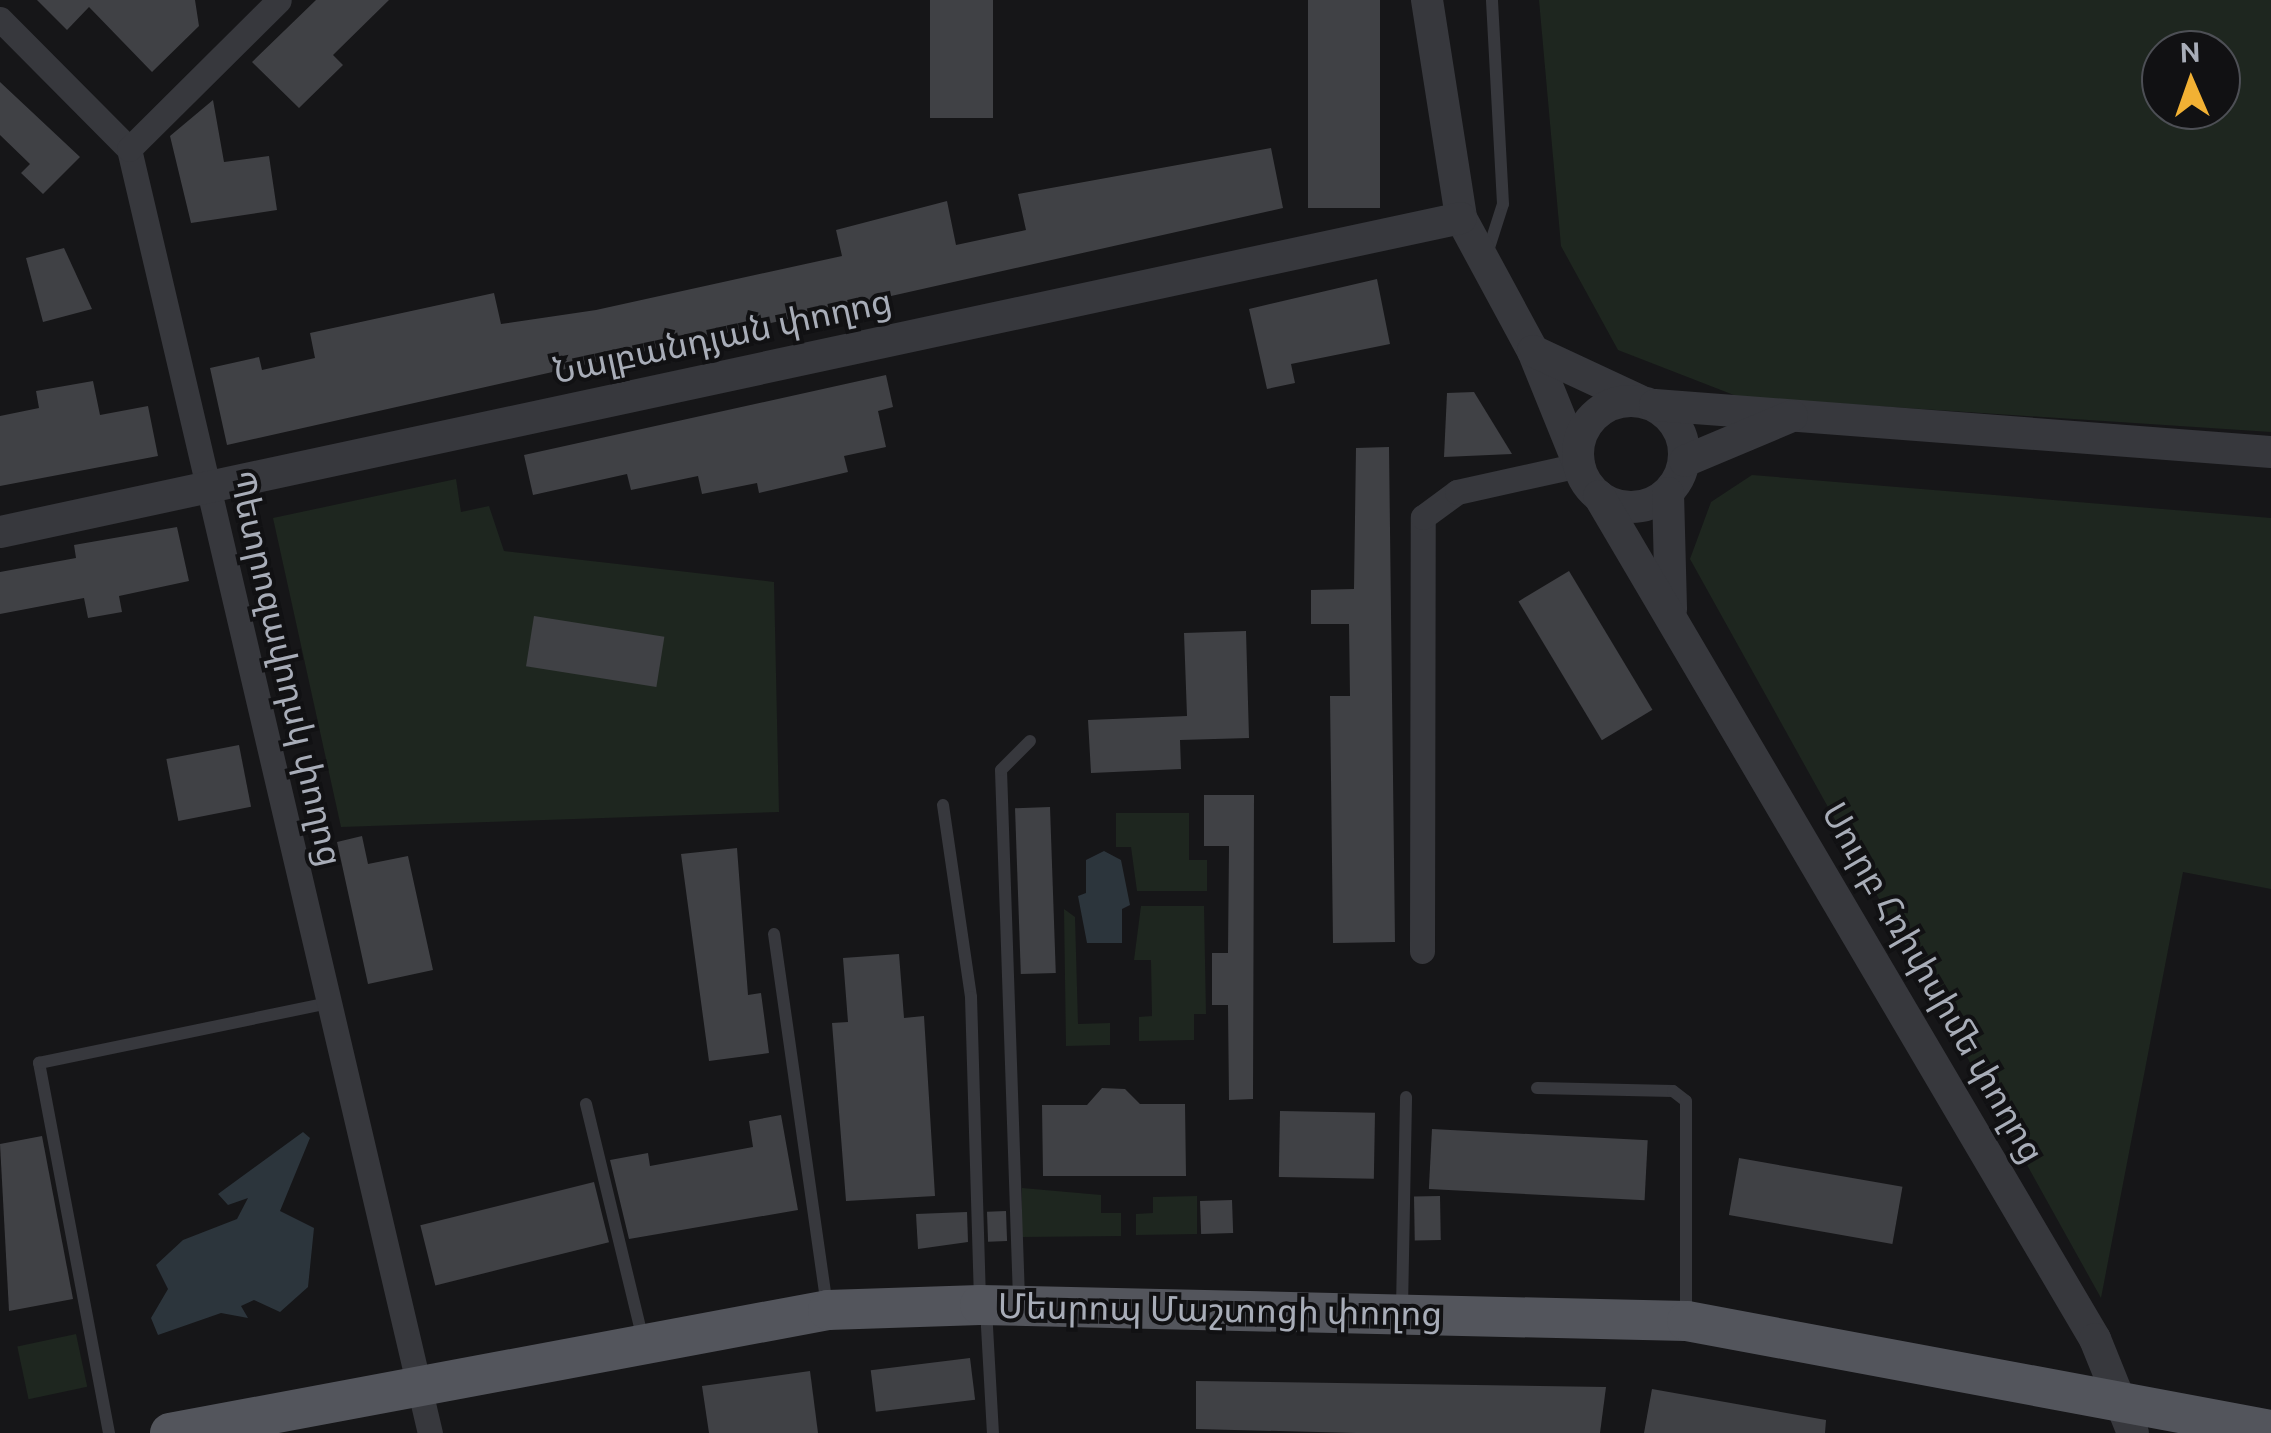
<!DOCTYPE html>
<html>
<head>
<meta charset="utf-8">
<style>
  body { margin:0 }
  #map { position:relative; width:2271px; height:1433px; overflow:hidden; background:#161618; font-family:Ubuntu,"Noto Sans Armenian",sans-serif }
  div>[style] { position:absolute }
  .green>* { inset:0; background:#1e261f; transform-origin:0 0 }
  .water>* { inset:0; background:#2c353c }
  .building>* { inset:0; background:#404145; transform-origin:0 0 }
  .service>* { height:12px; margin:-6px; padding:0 6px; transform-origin:6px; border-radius:6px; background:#37383d }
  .minor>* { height:25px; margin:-12.5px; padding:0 12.5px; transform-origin:12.5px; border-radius:12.5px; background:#37383d }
  .tertiary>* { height:32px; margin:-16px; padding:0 16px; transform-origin:16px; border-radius:16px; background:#37383d }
  .tertiary>.ring { margin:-16px; padding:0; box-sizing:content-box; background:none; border:32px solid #37383d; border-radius:50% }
  .primary>* { height:40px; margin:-20px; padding:0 20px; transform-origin:20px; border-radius:20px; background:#53555c }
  span { translate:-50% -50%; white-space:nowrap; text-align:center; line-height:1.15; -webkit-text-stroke:8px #111113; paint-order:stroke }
  .street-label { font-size:35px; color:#a8adb8 }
  .north { position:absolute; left:2141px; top:30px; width:100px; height:100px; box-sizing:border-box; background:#111113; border:2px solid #4d4f55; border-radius:50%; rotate:358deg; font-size:28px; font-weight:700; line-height:40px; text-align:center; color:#a8adb8 }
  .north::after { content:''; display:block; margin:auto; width:35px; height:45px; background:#f2b134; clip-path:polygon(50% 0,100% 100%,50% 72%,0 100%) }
</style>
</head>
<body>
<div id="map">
  <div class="green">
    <i style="clip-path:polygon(evenodd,1539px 0,2271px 0,2271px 432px,1739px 397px,1618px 350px,1561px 246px,1539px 0,2161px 50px,2221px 50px,2221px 110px,2161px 110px,2161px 50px)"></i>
    <i style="clip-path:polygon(1752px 475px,2271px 518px,2271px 889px,2183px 872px,2101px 1298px,1690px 559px,1711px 502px)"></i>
    <i style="clip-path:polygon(456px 479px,461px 512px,489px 506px,504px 551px,774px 582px,779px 812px,341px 827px,273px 518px)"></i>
    <i style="clip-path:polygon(1116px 813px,1189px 813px,1189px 860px,1207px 860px,1207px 891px,1137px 891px,1131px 847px,1116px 847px)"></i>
    <i style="clip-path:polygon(1141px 906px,1204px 906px,1206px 1014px,1194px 1014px,1194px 1040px,1139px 1041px,1139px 1017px,1152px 1016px,1151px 960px,1134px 960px)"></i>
    <i style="clip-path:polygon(1064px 909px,1075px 917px,1078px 1024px,1110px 1023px,1110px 1045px,1066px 1046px)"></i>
    <i style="clip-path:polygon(1022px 1188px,1101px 1195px,1101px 1213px,1121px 1213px,1121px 1236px,1022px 1237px)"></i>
    <i style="clip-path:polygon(1197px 1196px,1197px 1234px,1136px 1235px,1136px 1214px,1153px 1213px,1153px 1197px)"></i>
    <i style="left:76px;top:1334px;width:54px;height:60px;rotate:78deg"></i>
  </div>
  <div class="water">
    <i style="clip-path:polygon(1104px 851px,1121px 860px,1130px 905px,1122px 909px,1122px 943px,1087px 943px,1078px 896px,1086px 893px,1086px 860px)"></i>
    <i style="clip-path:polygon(303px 1132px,310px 1138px,280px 1211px,314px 1228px,308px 1287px,280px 1312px,254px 1300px,241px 1306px,248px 1318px,221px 1313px,158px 1335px,151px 1318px,168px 1289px,156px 1265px,183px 1240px,237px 1219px,248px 1198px,228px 1205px,218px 1194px)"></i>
  </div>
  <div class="building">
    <i style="clip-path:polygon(37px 0,195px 0,199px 26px,152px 72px,89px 7px,67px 30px)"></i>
    <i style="clip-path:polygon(316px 0,389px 0,333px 55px,343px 65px,299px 108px,252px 62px)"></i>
    <i style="left:930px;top:0;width:63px;height:118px"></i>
    <i style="left:1308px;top:0;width:72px;height:208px"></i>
    <i style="clip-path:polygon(0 82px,80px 157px,43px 194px,21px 173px,30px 164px,0 135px)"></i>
    <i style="clip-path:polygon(213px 100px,224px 162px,269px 156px,277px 210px,191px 223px,170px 136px)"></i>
    <i style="clip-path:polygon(1271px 148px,1283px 208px,227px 445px,210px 368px,259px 357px,262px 370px,315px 358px,310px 333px,494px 293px,501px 324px,596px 310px,842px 256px,836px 230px,947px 201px,956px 245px,1026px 230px,1018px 194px)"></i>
    <i style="clip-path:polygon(64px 248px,92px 309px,43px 322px,26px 258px)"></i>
    <i style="clip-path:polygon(1377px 279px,1390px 344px,1291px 364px,1295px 383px,1267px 389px,1249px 309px)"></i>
    <i style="clip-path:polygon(886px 375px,893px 407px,878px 411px,886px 447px,844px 456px,848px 472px,759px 493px,757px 483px,702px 494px,698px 476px,631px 490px,627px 474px,533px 495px,524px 455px)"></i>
    <i style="clip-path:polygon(93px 381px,100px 415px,148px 406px,158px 456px,0 486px,0 416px,39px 408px,36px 391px)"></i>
    <i style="clip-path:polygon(1474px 392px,1512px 454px,1444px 457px,1447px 393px)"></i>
    <i style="clip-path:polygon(1389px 447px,1395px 942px,1333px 943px,1330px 696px,1350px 696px,1349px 624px,1311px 624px,1311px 590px,1354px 589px,1356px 448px)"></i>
    <i style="clip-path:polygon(177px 527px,189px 581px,119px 596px,122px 612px,88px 618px,84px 598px,0 614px,0 572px,76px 558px,74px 545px)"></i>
    <i style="left:1569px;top:571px;width:162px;height:59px;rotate:59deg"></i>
    <i style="left:534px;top:616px;width:132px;height:51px;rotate:9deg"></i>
    <i style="clip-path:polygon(1246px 631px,1249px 738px,1180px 740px,1181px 769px,1091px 773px,1088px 720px,1187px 716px,1184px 633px)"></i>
    <i style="left:239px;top:745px;width:63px;height:74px;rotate:79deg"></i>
    <i style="clip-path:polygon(1204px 795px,1254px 795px,1253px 1099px,1229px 1100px,1228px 1005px,1212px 1005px,1212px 953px,1228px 953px,1229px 846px,1204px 846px)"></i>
    <i style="left:1050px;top:807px;width:166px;height:35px;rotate:88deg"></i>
    <i style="clip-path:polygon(362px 836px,368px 864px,408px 856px,433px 970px,368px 984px,337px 842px)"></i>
    <i style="clip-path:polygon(737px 848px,748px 995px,761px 993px,769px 1053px,709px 1061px,681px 854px)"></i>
    <i style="clip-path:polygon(899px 954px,904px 1018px,924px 1016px,935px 1196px,846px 1201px,832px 1023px,848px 1022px,843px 958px)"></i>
    <i style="clip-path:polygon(1102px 1088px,1125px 1089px,1140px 1104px,1185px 1104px,1186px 1176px,1043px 1176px,1042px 1105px,1087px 1105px)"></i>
    <i style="left:1280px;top:1111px;width:95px;height:66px;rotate:1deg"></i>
    <i style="clip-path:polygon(781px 1115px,798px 1210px,629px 1239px,610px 1160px,648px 1153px,650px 1166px,753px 1147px,749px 1121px)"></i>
    <i style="left:1432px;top:1129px;width:216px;height:60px;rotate:3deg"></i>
    <i style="clip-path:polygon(42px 1136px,73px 1299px,9px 1311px,0 1144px)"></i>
    <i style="left:1739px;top:1158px;width:166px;height:58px;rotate:10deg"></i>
    <i style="left:594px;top:1182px;width:62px;height:179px;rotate:76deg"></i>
    <i style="left:1440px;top:1196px;width:44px;height:26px;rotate:89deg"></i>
    <i style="left:1232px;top:1200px;width:33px;height:32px;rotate:88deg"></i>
    <i style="left:1006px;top:1211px;width:30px;height:19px;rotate:88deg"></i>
    <i style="clip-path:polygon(967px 1212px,968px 1242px,918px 1249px,916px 1214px)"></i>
    <i style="left:970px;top:1358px;width:42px;height:100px;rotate:83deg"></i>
    <i style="clip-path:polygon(810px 1371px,818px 1433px,709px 1433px,702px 1386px)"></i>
    <i style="clip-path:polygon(1196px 1381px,1606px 1387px,1600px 1433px,1356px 1433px,1196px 1429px)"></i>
    <i style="clip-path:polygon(1652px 1389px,1826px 1420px,1825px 1433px,1644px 1433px)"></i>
  </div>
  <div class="service">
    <i style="left:1487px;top:254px;width:52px;rotate:-72.3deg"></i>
    <i style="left:1503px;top:204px;width:204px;rotate:-93.1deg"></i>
    <i style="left:943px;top:805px;width:194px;rotate:81.7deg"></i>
    <i style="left:971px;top:997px;width:305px;rotate:88.3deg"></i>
    <i style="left:774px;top:934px;width:377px;rotate:81.9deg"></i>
    <i style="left:1537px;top:1088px;width:136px;rotate:1.3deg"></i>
    <i style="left:1673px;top:1091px;width:16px;rotate:38deg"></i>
    <i style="left:1686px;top:1101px;width:215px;rotate:90deg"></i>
    <i style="left:586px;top:1104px;width:243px;rotate:76.4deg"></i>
    <i style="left:1019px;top:1299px;width:529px;rotate:-91.95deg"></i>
    <i style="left:1001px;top:770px;width:41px;rotate:-45deg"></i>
    <i style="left:1402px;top:1308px;width:211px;rotate:-88.9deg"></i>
    <i style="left:986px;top:1309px;width:124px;rotate:86.8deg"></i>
    <i style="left:109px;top:1433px;width:377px;rotate:-100.7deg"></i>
    <i style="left:39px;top:1063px;width:295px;rotate:-11.7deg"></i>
  </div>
  <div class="minor">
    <i style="left:0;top:19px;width:183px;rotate:45.2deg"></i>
    <i style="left:129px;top:149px;width:1319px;rotate:76.81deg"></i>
    <i style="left:129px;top:149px;width:211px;rotate:-44.8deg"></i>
    <i style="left:1422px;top:951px;width:434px;rotate:-89.9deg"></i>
    <i style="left:1423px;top:517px;width:42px;rotate:-36.3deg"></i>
    <i style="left:1457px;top:492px;width:125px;rotate:-12.5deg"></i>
  </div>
  <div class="tertiary">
    <i style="left:1427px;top:0;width:221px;rotate:81.1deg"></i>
    <i style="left:1461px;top:218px;width:151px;rotate:61.6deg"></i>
    <i style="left:1533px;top:351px;width:123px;rotate:68deg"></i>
    <i style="left:1533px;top:351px;width:116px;rotate:25deg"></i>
    <i class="ring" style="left:1578px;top:401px;width:74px;height:74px"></i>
    <i style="left:1655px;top:405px;width:618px;rotate:4.36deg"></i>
    <i style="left:1685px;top:461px;width:116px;rotate:-22.8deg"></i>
    <i style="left:1668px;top:493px;width:116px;rotate:88.5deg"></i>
    <i style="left:1599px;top:496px;width:978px;rotate:59.53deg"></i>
    <i style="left:2095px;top:1339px;width:101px;rotate:68deg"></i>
    <i style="left:0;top:532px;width:1494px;rotate:-12.13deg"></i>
  </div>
  <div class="primary">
    <i style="left:170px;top:1433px;width:669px;rotate:-10.59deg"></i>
    <i style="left:828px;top:1310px;width:152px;rotate:-1.9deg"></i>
    <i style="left:980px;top:1305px;width:707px;rotate:1.3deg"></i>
    <i style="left:1687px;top:1321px;width:594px;rotate:10.57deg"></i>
  </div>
  <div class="street-label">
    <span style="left:722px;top:335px;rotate:-12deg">Նալբանդյան փողոց</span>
    <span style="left:287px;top:668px;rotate:77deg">Պետրոզավոդսկ փողոց</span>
    <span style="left:1934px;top:982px;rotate:60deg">Սուրբ Հռիփսիմե փողոց</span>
    <span style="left:1220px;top:1309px;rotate:1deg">Մեսրոպ Մաշտոցի փողոց</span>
  </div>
  <div class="north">N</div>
</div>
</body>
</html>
